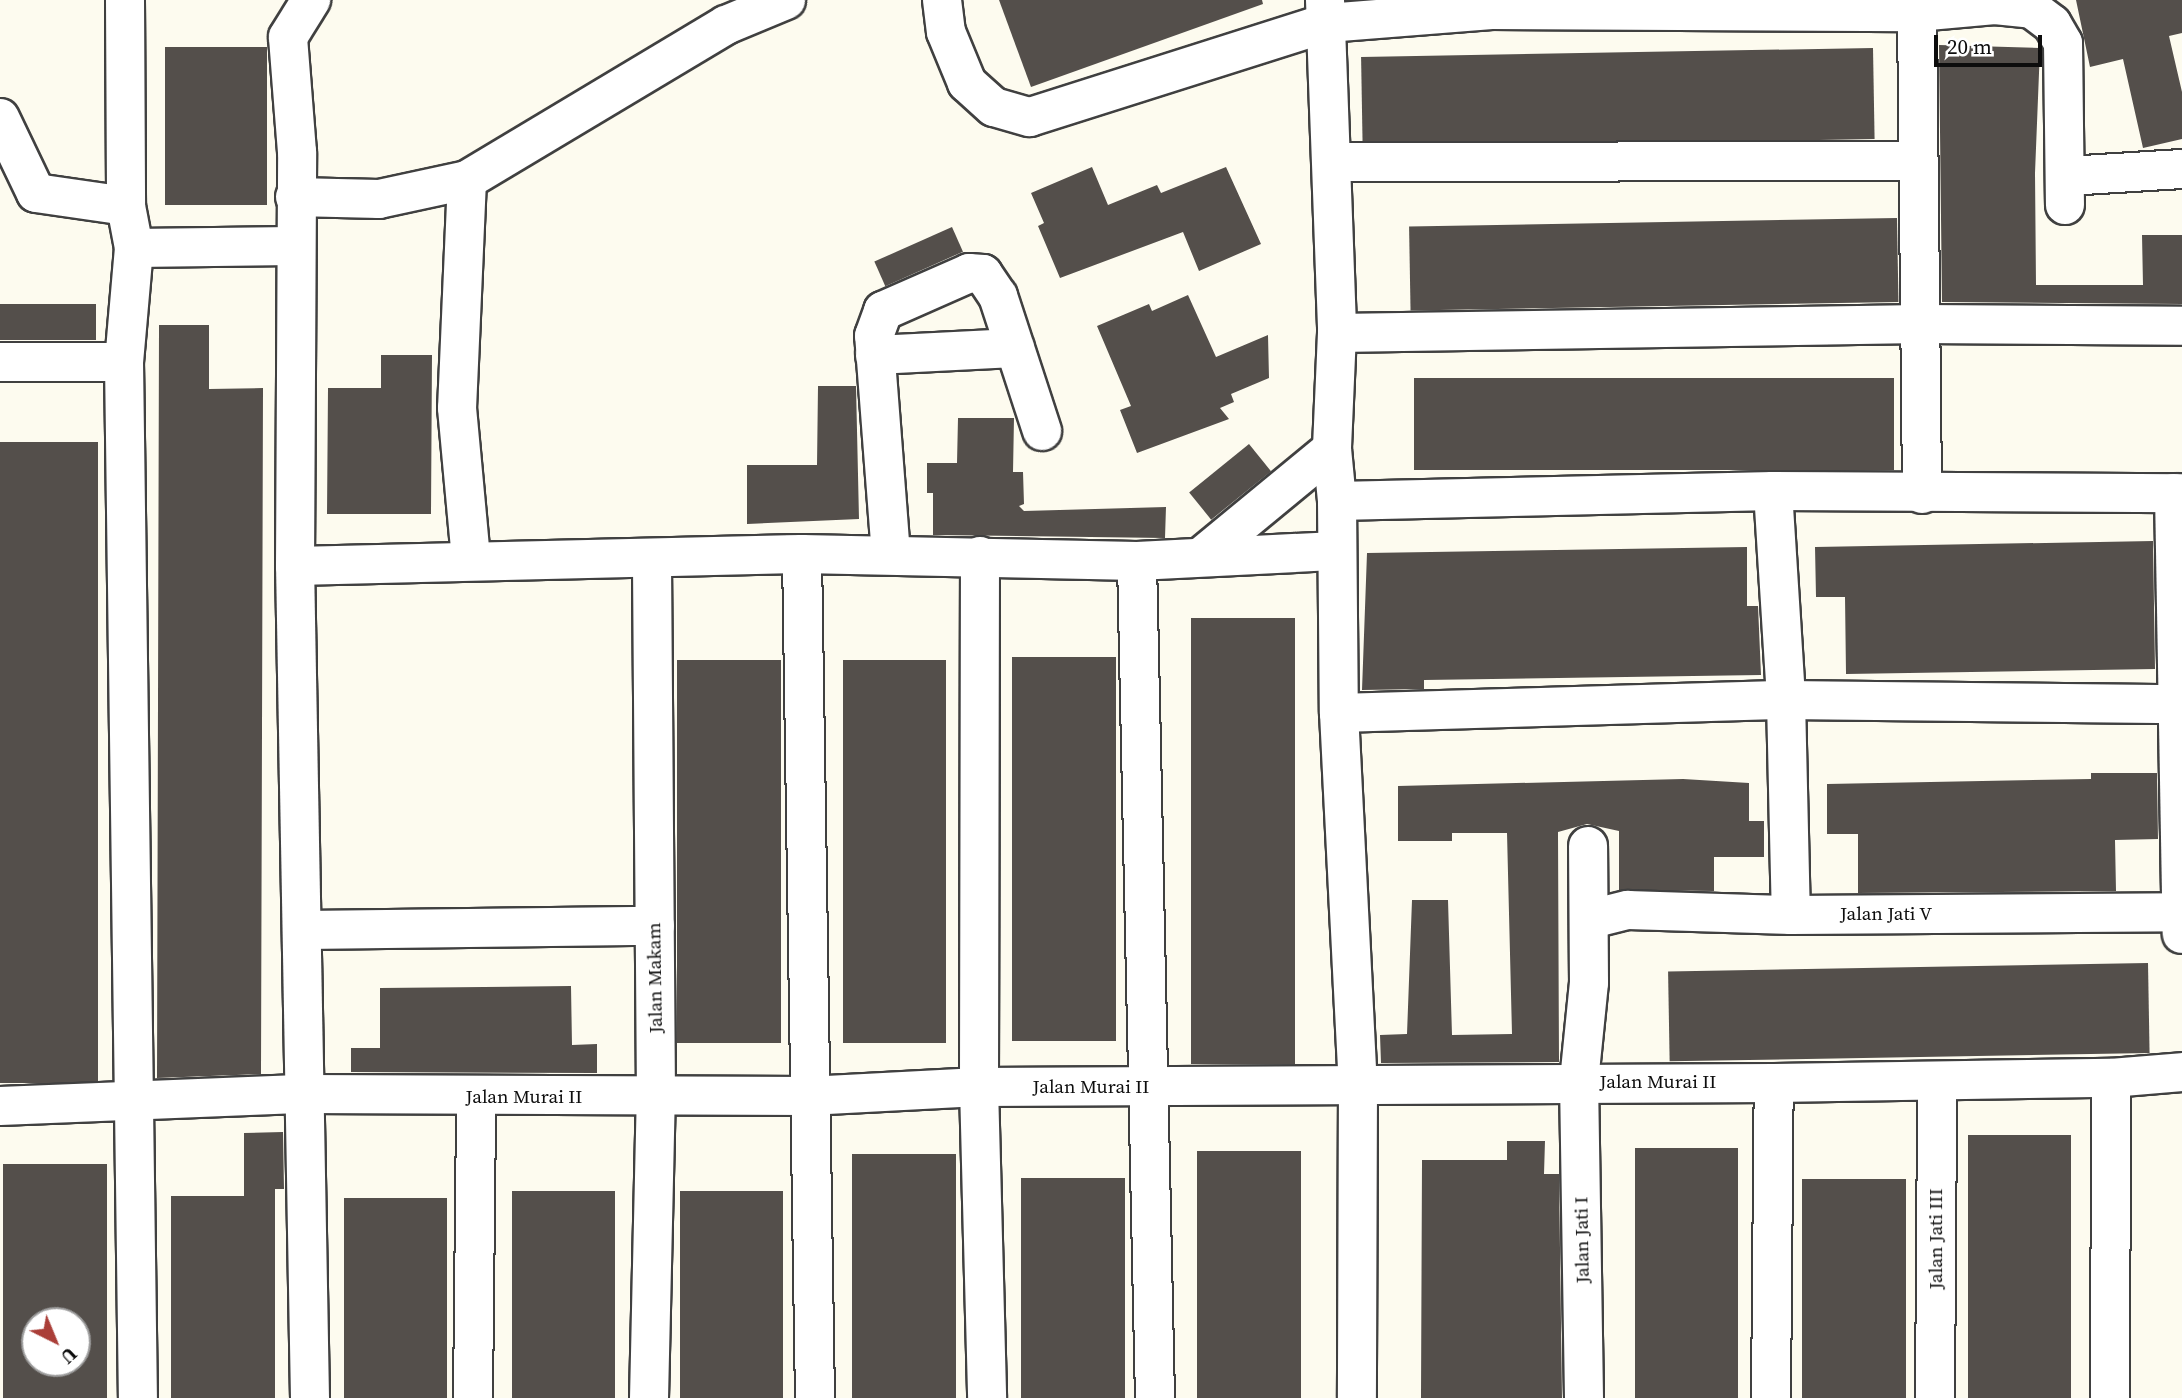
<!DOCTYPE html>
<html>
<head>
<meta charset="utf-8">
<style>
  body { margin:0 }
  #map { position:relative; width:2182px; height:1398px; overflow:hidden; background:#fdfbef; font-family:"Source Serif 4",serif }
  div>[style] { position:absolute }
  .building>* { inset:0; background:#544f4b; transform-origin:0 0 }
  .roads { filter:drop-shadow(2px 0 #404040) drop-shadow(-2px 0 #404040) drop-shadow(0 2px #404040) drop-shadow(0 -2px #404040) }
  .street>* { height:38px; margin:-19px; padding:0 19px; transform-origin:19px; border-radius:19px; background:#fff }
  span { translate:-50% -50%; white-space:nowrap; text-align:center; line-height:1.15; -webkit-text-stroke:7px #fff; paint-order:stroke }
  .street-label { font-size:19px; color:#0d0d0d }
  .north { position:absolute; left:21px; top:1307px; width:70px; height:70px; box-sizing:border-box; background:#fff; border:2px solid #9e9e9e; border-radius:50%; rotate:137deg; font-size:19px; font-weight:700; line-height:28px; text-align:center; color:#0d0d0d }
  .north::after { content:''; display:block; margin:auto; width:24px; height:32px; background:#aa3e38; clip-path:polygon(50% 0,100% 100%,50% 72%,0 100%) }
  .scale { position:absolute; left:1934px; top:35px; width:108px; height:32px; box-sizing:border-box; border:4px solid #0d0d0d; border-top:0; padding-left:9px; font-size:21px; line-height:24px; white-space:nowrap; color:#0d0d0d; -webkit-text-stroke:5px #fff; paint-order:stroke }
</style>
</head>
<body>
<div id="map">
  <div class="building">
    <i style="clip-path:polygon(999px 0,1262px 0,1263px 4px,1031px 87px)"></i>
    <i style="clip-path:polygon(2076px 0,2182px 0,2182px 33px,2169px 36px,2182px 92px,2182px 139px,2143px 148px,2123px 59px,2090px 67px)"></i>
    <i style="clip-path:polygon(1939px 45px,2040px 48px,2035px 173px,2036px 285px,2143px 285px,2142px 235px,2182px 235px,2182px 304px,1942px 302px)"></i>
    <i style="left:267px;top:47px;width:158px;height:102px;rotate:90deg"></i>
    <i style="left:1873px;top:48px;width:91px;height:512px;rotate:89deg"></i>
    <i style="clip-path:polygon(1092px 167px,1108px 205px,1157px 185px,1161px 193px,1226px 167px,1261px 244px,1199px 271px,1183px 232px,1060px 278px,1038px 226px,1044px 223px,1031px 193px)"></i>
    <i style="left:1897px;top:218px;width:84px;height:488px;rotate:89deg"></i>
    <i style="left:952px;top:227px;width:27px;height:85px;rotate:66deg"></i>
    <i style="clip-path:polygon(1188px 295px,1216px 357px,1268px 335px,1269px 378px,1231px 394px,1234px 402px,1220px 408px,1229px 419px,1137px 453px,1120px 410px,1131px 406px,1097px 326px,1149px 304px,1152px 311px)"></i>
    <i style="left:96px;top:304px;width:36px;height:96px;rotate:90deg"></i>
    <i style="clip-path:polygon(159px 325px,209px 325px,209px 389px,263px 388px,261px 1074px,157px 1078px)"></i>
    <i style="clip-path:polygon(381px 355px,432px 355px,431px 514px,327px 514px,328px 388px,381px 388px)"></i>
    <i style="left:1894px;top:378px;width:92px;height:480px;rotate:90deg"></i>
    <i style="clip-path:polygon(818px 386px,856px 386px,859px 519px,747px 524px,747px 465px,817px 465px)"></i>
    <i style="clip-path:polygon(958px 418px,1014px 418px,1013px 472px,1023px 472px,1024px 504px,1019px 506px,1024px 511px,1166px 507px,1165px 538px,933px 535px,933px 493px,927px 493px,927px 463px,957px 463px)"></i>
    <i style="left:0;top:442px;width:98px;height:641px"></i>
    <i style="left:1249px;top:444px;width:35px;height:77px;rotate:51deg"></i>
    <i style="clip-path:polygon(2153px 541px,2155px 669px,1846px 674px,1845px 597px,1816px 597px,1815px 547px)"></i>
    <i style="clip-path:polygon(1747px 547px,1747px 606px,1758px 606px,1761px 675px,1424px 680px,1424px 689px,1362px 690px,1367px 553px)"></i>
    <i style="left:1295px;top:618px;width:446px;height:104px;rotate:90deg"></i>
    <i style="left:1116px;top:657px;width:384px;height:104px;rotate:90deg"></i>
    <i style="left:677px;top:660px;width:104px;height:383px"></i>
    <i style="left:946px;top:660px;width:383px;height:103px;rotate:90deg"></i>
    <i style="clip-path:polygon(2091px 773px,2157px 773px,2158px 839px,2115px 840px,2116px 891px,1858px 893px,1858px 834px,1827px 834px,1827px 784px,2091px 779px)"></i>
    <i style="clip-path:polygon(1683px 779px,1749px 783px,1749px 821px,1764px 821px,1764px 857px,1714px 857px,1714px 891px,1619px 890px,1619px 831px,1587px 824px,1558px 832px,1559px 1062px,1381px 1063px,1380px 1035px,1407px 1034px,1412px 900px,1448px 900px,1452px 1035px,1512px 1034px,1507px 833px,1452px 833px,1452px 841px,1398px 841px,1398px 786px)"></i>
    <i style="left:2148px;top:963px;width:90px;height:480px;rotate:89deg"></i>
    <i style="clip-path:polygon(571px 986px,572px 1045px,597px 1044px,597px 1073px,351px 1072px,351px 1048px,380px 1048px,380px 988px)"></i>
    <i style="clip-path:polygon(283px 1132px,284px 1189px,275px 1189px,275px 1398px,171px 1398px,171px 1196px,244px 1196px,244px 1133px)"></i>
    <i style="left:2071px;top:1135px;width:263px;height:103px;rotate:90deg"></i>
    <i style="clip-path:polygon(1507px 1141px,1545px 1141px,1544px 1174px,1559px 1174px,1562px 1398px,1421px 1398px,1422px 1160px,1507px 1160px)"></i>
    <i style="left:1738px;top:1148px;width:250px;height:103px;rotate:90deg"></i>
    <i style="left:1301px;top:1151px;width:247px;height:104px;rotate:90deg"></i>
    <i style="left:956px;top:1154px;width:244px;height:104px;rotate:90deg"></i>
    <i style="clip-path:polygon(evenodd,3px 1164px,107px 1164px,107px 1398px,3px 1398px,3px 1164px,35px 1321px,77px 1321px,77px 1363px,35px 1363px,35px 1321px)"></i>
    <i style="left:1021px;top:1178px;width:104px;height:220px"></i>
    <i style="left:1906px;top:1179px;width:219px;height:104px;rotate:90deg"></i>
    <i style="left:615px;top:1191px;width:207px;height:103px;rotate:90deg"></i>
    <i style="left:680px;top:1191px;width:103px;height:207px"></i>
    <i style="left:447px;top:1198px;width:200px;height:103px;rotate:90deg"></i>
  </div>
  <div class="roads">
    <div class="street">
      <i style="left:125px;top:0;width:206px;rotate:89.7deg"></i>
      <i style="left:126px;top:206px;width:43px;rotate:79.2deg"></i>
      <i style="left:134px;top:248px;width:114px;rotate:95deg"></i>
      <i style="left:124px;top:362px;width:1036px;rotate:89.23deg"></i>
      <i style="left:942px;top:0;width:32px;rotate:83deg"></i>
      <i style="left:946px;top:32px;width:55px;rotate:67.6deg"></i>
      <i style="left:967px;top:83px;width:36px;rotate:42deg"></i>
      <i style="left:994px;top:107px;width:37px;rotate:16deg"></i>
      <i style="left:1030px;top:117px;width:312px;rotate:-17.6deg"></i>
      <i style="left:1327px;top:23px;width:165px;rotate:-4.5deg"></i>
      <i style="left:1491px;top:10px;width:426px;rotate:0.3deg"></i>
      <i style="left:1917px;top:12px;width:78px;rotate:-5.1deg"></i>
      <i style="left:1995px;top:5px;width:37px;rotate:6deg"></i>
      <i style="left:2032px;top:9px;width:25px;rotate:37deg"></i>
      <i style="left:2052px;top:24px;width:22px;rotate:60deg"></i>
      <i style="left:2063px;top:43px;width:162px;rotate:89.3deg"></i>
      <i style="left:1325px;top:0;width:333px;rotate:87.9deg"></i>
      <i style="left:1337px;top:333px;width:116px;rotate:92.5deg"></i>
      <i style="left:1332px;top:449px;width:52px;rotate:84.5deg"></i>
      <i style="left:1337px;top:501px;width:212px;rotate:89.5deg"></i>
      <i style="left:1339px;top:713px;width:372px;rotate:87.1deg"></i>
      <i style="left:1358px;top:1085px;width:313px;rotate:90.2deg"></i>
      <i style="left:1917px;top:12px;width:482px;rotate:89.4deg"></i>
      <i style="left:0;top:118px;width:83px;rotate:64.4deg"></i>
      <i style="left:36px;top:193px;width:91px;rotate:8.2deg"></i>
      <i style="left:1332px;top:162px;width:584px;rotate:-0.1deg"></i>
      <i style="left:2067px;top:176px;width:115px;rotate:-3.5deg"></i>
      <i style="left:467px;top:180px;width:228px;rotate:92.5deg"></i>
      <i style="left:457px;top:408px;width:152px;rotate:84.7deg"></i>
      <i style="left:295px;top:197px;width:84px;rotate:1.4deg"></i>
      <i style="left:379px;top:199px;width:90px;rotate:-12.2deg"></i>
      <i style="left:467px;top:180px;width:302px;rotate:-30.9deg"></i>
      <i style="left:726px;top:25px;width:65px;rotate:-22.6deg"></i>
      <i style="left:134px;top:248px;width:160px;rotate:-0.7deg"></i>
      <i style="left:1337px;top:333px;width:584px;rotate:-0.88deg"></i>
      <i style="left:1921px;top:324px;width:261px;rotate:0.4deg"></i>
      <i style="left:875px;top:355px;width:140px;rotate:-2.9deg"></i>
      <i style="left:0;top:362px;width:124px"></i>
      <i style="left:1773px;top:491px;width:209px;rotate:86.4deg"></i>
      <i style="left:1786px;top:700px;width:215px;rotate:88.7deg"></i>
      <i style="left:2174px;top:493px;width:441px;rotate:89deg"></i>
      <i style="left:1337px;top:501px;width:436px;rotate:-1.3deg"></i>
      <i style="left:1773px;top:491px;width:409px;rotate:0.3deg"></i>
      <i style="left:802px;top:554px;width:844px;rotate:89.12deg"></i>
      <i style="left:891px;top:555px;width:220px;rotate:-94.4deg"></i>
      <i style="left:874px;top:336px;width:27px;rotate:-70deg"></i>
      <i style="left:883px;top:311px;width:94px;rotate:-23.8deg"></i>
      <i style="left:969px;top:273px;width:14px;rotate:4deg"></i>
      <i style="left:983px;top:274px;width:27px;rotate:56deg"></i>
      <i style="left:998px;top:296px;width:142px;rotate:71.9deg"></i>
      <i style="left:980px;top:556px;width:531px;rotate:90.11deg"></i>
      <i style="left:979px;top:1087px;width:311px;rotate:88.5deg"></i>
      <i style="left:1202px;top:556px;width:168px;rotate:-39.5deg"></i>
      <i style="left:1137px;top:561px;width:837px;rotate:88.77deg"></i>
      <i style="left:295px;top:566px;width:507px;rotate:-1.36deg"></i>
      <i style="left:802px;top:554px;width:335px;rotate:1.2deg"></i>
      <i style="left:1137px;top:561px;width:200px;rotate:-2.9deg"></i>
      <i style="left:1339px;top:713px;width:447px;rotate:-1.7deg"></i>
      <i style="left:1786px;top:700px;width:396px;rotate:0.6deg"></i>
      <i style="left:1591px;top:919px;width:38px;rotate:-14deg"></i>
      <i style="left:1628px;top:910px;width:163px;rotate:1.8deg"></i>
      <i style="left:1791px;top:915px;width:391px;rotate:-0.4deg"></i>
      <i style="left:303px;top:930px;width:352px;rotate:-0.7deg"></i>
      <i style="left:0;top:1106px;width:305px;rotate:-2.3deg"></i>
      <i style="left:305px;top:1094px;width:503px;rotate:0.23deg"></i>
      <i style="left:808px;top:1096px;width:171px;rotate:-3deg"></i>
      <i style="left:979px;top:1087px;width:795px;rotate:-0.29deg"></i>
      <i style="left:1774px;top:1083px;width:337px;rotate:-0.9deg"></i>
      <i style="left:2111px;top:1078px;width:71px;rotate:-4.8deg"></i>
      <i style="left:310px;top:1398px;width:832px;rotate:-91.03deg"></i>
      <i style="left:295px;top:566px;width:414px;rotate:-89.7deg"></i>
      <i style="left:297px;top:152px;width:115px;rotate:-94.5deg"></i>
      <i style="left:288px;top:37px;width:44px;rotate:-58.1deg"></i>
      <i style="left:473px;top:1398px;width:301px;rotate:-89.4deg"></i>
      <i style="left:649px;top:1398px;width:301px;rotate:-88.7deg"></i>
      <i style="left:656px;top:1097px;width:539px;rotate:-90.43deg"></i>
      <i style="left:1584px;top:1398px;width:317px;rotate:-90.9deg"></i>
      <i style="left:1579px;top:1081px;width:99px;rotate:-84.2deg"></i>
      <i style="left:1589px;top:983px;width:137px;rotate:-90.4deg"></i>
      <i style="left:1771px;top:1398px;width:315px;rotate:-89.5deg"></i>
      <i style="left:1935px;top:1398px;width:317px;rotate:-89.6deg"></i>
      <i style="left:2110px;top:1398px;width:320px;rotate:-89.8deg"></i>
    </div>
  </div>
  <div class="street-label">
    <span style="left:1886px;top:914px">Jalan Jati V</span>
    <span style="left:655px;top:978px;rotate:-91deg">Jalan Makam</span>
    <span style="left:1658px;top:1082px">Jalan Murai II</span>
    <span style="left:1091px;top:1087px">Jalan Murai II</span>
    <span style="left:524px;top:1097px">Jalan Murai II</span>
    <span style="left:1936px;top:1239px;rotate:-90deg">Jalan Jati III</span>
    <span style="left:1582px;top:1240px;rotate:-91deg">Jalan Jati I</span>
  </div>
  <div class="north">U</div>
  <div class="scale">20 m</div>
</div>
</body>
</html>
